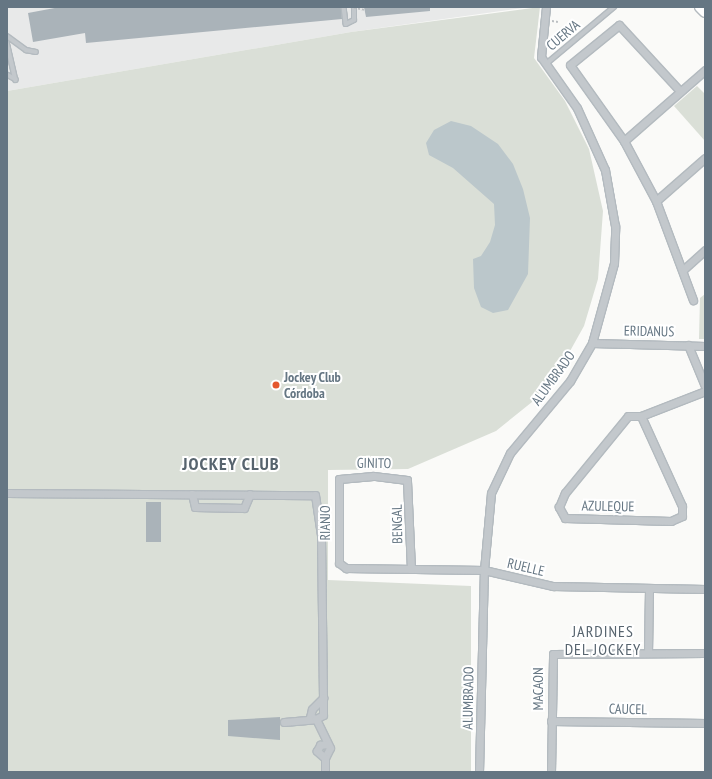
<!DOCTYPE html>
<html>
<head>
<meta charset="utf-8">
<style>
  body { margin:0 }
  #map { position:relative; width:712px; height:779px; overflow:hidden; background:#fafaf8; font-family:"PT Sans Narrow",sans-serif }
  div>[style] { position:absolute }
  .built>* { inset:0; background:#e8e9e9 }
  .green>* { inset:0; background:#dadfd7 }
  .water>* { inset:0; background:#bbc7cb }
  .building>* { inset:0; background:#aab3b9; transform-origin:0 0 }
  .path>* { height:1.5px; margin-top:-0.75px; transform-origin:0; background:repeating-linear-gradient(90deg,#bbbfc2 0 2px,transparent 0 4px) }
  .roads { filter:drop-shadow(1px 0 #b3babf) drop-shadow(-1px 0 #b3babf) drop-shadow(0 1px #b3babf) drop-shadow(0 -1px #b3babf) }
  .lane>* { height:3.5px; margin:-1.75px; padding:0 1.75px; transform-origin:1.75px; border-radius:1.75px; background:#c3c8cc }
  .street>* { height:7px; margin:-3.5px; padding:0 3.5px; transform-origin:3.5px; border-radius:3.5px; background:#c3c8cc }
  .secondary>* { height:10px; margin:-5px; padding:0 5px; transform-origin:5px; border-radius:5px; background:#fff }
  .path-bridge>* { height:1.5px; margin-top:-0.75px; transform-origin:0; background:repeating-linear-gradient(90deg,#bbbfc2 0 2px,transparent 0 4px) }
  .dots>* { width:11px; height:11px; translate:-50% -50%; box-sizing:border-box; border:2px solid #fff; border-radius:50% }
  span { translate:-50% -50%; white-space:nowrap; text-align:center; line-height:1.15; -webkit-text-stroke:4px #fff; paint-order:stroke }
  .street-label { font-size:14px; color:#657683 }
  .poi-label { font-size:14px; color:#657683; font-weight:700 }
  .left { translate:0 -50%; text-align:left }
  .quarter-label { font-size:16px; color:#57646e; letter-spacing:1px }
  .district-label { font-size:18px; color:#57646e; font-weight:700; letter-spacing:1px }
  .frame { position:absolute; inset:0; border:8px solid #657683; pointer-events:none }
</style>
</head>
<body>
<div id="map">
  <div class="built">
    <i style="clip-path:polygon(7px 7px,530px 7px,351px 32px,7px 91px)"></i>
  </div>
  <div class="green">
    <i style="clip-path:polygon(540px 7px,534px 58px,565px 101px,589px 149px,603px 211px,598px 279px,584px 326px,560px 369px,532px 402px,496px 431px,408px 469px,328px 470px,328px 580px,471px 586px,471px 772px,7px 772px,7px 91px,351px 32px)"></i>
    <i style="clip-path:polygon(697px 86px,705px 94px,705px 141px,674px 106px)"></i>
    <i style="clip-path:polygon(705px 294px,705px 339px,699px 339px,700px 298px)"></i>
  </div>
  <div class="water">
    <i style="clip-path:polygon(451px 121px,471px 126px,498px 144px,513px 164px,523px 189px,530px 218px,528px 274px,508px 310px,493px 313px,481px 307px,474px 288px,473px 259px,481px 256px,490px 242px,495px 225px,494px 204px,453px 168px,429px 155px,426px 143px,434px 130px)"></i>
  </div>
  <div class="building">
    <i style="clip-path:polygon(60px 7px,341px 7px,342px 19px,86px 43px,85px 33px,33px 42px,28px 13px)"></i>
    <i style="clip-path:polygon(364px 7px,430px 7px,430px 11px,366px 17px)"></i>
    <i style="left:146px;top:502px;width:15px;height:40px"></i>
    <i style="clip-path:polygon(280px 717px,280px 740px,228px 736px,228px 720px)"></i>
  </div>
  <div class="path">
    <i style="left:552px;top:21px;width:6px;rotate:9deg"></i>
  </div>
  <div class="roads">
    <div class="lane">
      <i style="left:344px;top:7px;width:17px;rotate:83deg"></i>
      <i style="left:346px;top:24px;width:9px;rotate:-27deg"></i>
      <i style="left:354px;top:20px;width:13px;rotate:-90deg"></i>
      <i style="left:7px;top:36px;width:24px;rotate:36deg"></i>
      <i style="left:26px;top:50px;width:10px;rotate:11deg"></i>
      <i style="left:7px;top:42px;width:39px;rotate:77deg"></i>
      <i style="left:16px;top:80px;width:10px;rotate:-151deg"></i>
      <i style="left:546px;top:64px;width:89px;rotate:-40deg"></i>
    </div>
    <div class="street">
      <i style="left:680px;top:91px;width:90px;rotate:-132.7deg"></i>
      <i style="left:619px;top:25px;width:63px;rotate:140.8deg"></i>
      <i style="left:570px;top:65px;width:93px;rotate:54.6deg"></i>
      <i style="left:624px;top:141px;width:68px;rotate:61.9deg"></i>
      <i style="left:656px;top:201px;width:106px;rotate:69.5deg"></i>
      <i style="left:624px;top:141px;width:108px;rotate:-41.2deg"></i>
      <i style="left:656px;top:201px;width:65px;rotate:-41.3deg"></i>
      <i style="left:684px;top:269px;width:28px;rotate:-42deg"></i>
      <i style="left:592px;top:343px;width:113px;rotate:1.5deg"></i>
      <i style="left:688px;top:345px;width:44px;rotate:67.5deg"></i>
      <i style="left:641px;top:416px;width:99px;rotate:65.5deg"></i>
      <i style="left:682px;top:506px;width:10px;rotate:90deg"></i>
      <i style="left:682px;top:516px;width:12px;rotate:156deg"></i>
      <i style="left:671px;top:521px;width:106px;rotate:-178.4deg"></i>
      <i style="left:565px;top:518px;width:13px;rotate:-119deg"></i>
      <i style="left:559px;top:507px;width:15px;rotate:-67deg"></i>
      <i style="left:565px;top:493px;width:99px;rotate:-50.7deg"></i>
      <i style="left:628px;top:416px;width:13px"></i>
      <i style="left:641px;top:416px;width:69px;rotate:-21.3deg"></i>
      <i style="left:7px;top:493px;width:308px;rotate:0.4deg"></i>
      <i style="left:315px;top:495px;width:40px;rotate:81.5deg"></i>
      <i style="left:321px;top:535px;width:163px;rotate:89.3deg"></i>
      <i style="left:323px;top:698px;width:17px;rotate:90deg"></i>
      <i style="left:323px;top:715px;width:8px;rotate:150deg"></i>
      <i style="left:316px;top:719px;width:6px;rotate:-162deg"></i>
      <i style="left:310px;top:717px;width:8px;rotate:-76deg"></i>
      <i style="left:312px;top:709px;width:16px;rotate:-45deg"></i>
      <i style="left:192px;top:494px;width:13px;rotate:77deg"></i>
      <i style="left:195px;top:507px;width:49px;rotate:1.2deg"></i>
      <i style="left:244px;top:508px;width:15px;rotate:-67deg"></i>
      <i style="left:411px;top:569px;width:89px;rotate:-92.6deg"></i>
      <i style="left:407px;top:480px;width:34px;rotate:-173deg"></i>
      <i style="left:373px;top:476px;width:34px;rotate:175deg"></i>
      <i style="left:339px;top:479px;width:84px;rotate:90deg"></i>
      <i style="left:339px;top:563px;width:9px;rotate:36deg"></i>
      <i style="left:346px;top:568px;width:138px;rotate:0.8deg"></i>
      <i style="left:484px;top:570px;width:71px;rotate:13.1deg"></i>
      <i style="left:553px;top:586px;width:152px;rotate:1.1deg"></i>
      <i style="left:648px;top:653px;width:65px;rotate:-89.1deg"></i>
      <i style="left:551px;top:721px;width:154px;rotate:0.7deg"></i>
      <i style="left:284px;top:722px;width:32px;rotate:-5deg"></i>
      <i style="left:316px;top:719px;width:32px;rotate:64deg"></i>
      <i style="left:330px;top:748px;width:11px;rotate:117deg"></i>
      <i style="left:325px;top:758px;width:11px;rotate:-139deg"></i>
      <i style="left:317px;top:751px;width:7px;rotate:-63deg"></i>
      <i style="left:320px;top:745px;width:7px;rotate:-8deg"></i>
      <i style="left:325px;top:772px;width:14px;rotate:-90deg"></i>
      <i style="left:479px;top:772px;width:202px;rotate:-88.6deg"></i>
      <i style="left:484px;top:570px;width:77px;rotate:-84.8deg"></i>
      <i style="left:491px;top:493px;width:44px;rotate:-64.6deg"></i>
      <i style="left:510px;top:453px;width:94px;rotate:-50.2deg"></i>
      <i style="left:570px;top:381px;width:44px;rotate:-59.9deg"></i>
      <i style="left:592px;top:343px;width:83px;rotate:-74.6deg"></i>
      <i style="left:614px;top:263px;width:37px;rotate:-88deg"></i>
      <i style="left:615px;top:226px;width:57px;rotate:-100.1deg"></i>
      <i style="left:605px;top:170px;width:68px;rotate:-114.3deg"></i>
      <i style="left:577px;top:108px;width:62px;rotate:-125.2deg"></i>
      <i style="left:541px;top:57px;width:50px;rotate:-84.3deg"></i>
      <i style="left:551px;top:772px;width:118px;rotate:-89deg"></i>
      <i style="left:553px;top:654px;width:152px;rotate:-0.4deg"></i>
    </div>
    <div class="secondary">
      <i style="left:700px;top:7px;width:7px;rotate:45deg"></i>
    </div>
  </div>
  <div class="path-bridge">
    <i style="left:350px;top:7px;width:15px;rotate:11deg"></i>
  </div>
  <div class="dots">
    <i style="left:276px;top:385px;background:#e4572e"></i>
  </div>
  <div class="street-label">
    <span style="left:563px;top:35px;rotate:-40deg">CUERVA</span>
    <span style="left:649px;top:331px;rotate:1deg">ERIDANUS</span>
    <span style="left:553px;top:378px;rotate:-54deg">ALUMBRADO</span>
    <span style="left:374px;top:463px;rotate:1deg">GINITO</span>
    <span style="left:608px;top:506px;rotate:1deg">AZULEQUE</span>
    <span style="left:325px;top:523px;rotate:-90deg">RIANJO</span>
    <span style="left:397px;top:524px;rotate:-91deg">BENGAL</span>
    <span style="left:526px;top:567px;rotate:13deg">RUELLE</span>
    <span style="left:538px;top:689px;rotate:-90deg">MACAON</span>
    <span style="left:468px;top:698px;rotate:-89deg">ALUMBRADO</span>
    <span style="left:628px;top:709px;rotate:1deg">CAUCEL</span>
  </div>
  <div class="poi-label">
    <span class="left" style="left:284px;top:385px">Jockey Club<br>Córdoba</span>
  </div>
  <div class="quarter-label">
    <span style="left:603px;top:640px">JARDINES<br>DEL JOCKEY</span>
  </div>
  <div class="district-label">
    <span style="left:231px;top:464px">JOCKEY CLUB</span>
  </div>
  <div class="frame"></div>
</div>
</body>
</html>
